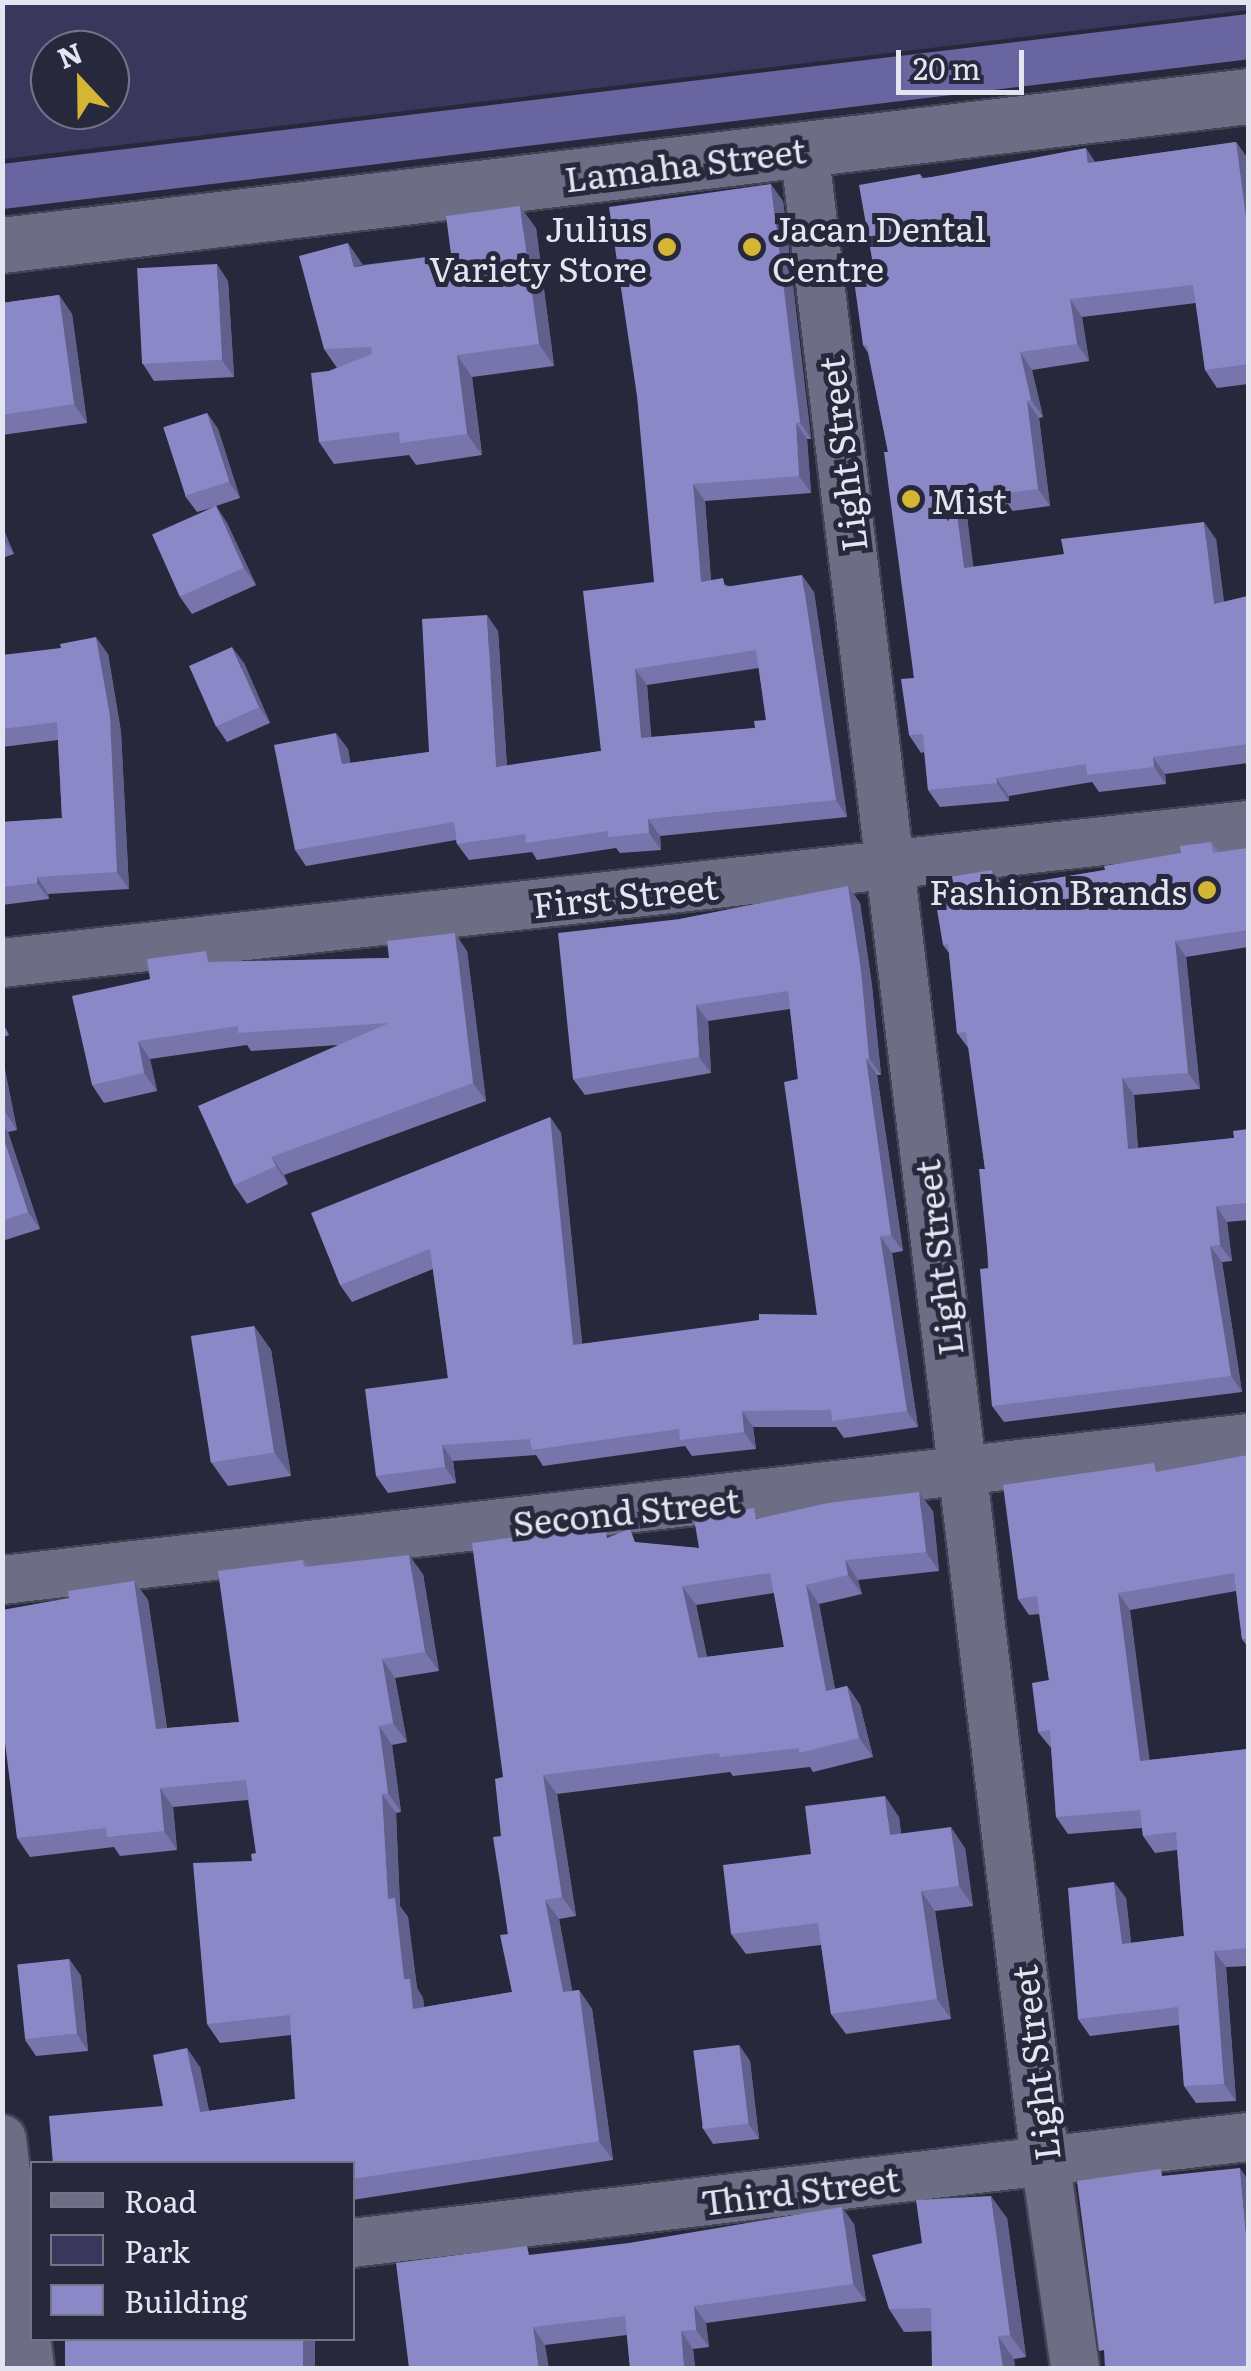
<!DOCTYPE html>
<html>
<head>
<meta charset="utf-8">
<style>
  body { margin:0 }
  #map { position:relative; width:1251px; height:2371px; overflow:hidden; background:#28283c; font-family:Literata,serif }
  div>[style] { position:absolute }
  .green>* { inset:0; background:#39375c }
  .canal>* { height:45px; margin:-22.5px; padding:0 22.5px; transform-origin:22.5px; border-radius:22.5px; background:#6865a1 }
  .roads { filter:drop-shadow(2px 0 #444354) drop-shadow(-2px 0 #444354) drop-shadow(0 2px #444354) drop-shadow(0 -2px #444354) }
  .minor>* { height:48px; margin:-24px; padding:0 24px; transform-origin:24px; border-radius:24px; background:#6d6d85 }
  .tertiary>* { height:55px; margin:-27.5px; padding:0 27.5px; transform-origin:27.5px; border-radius:27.5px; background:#6d6d85 }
  .wall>* { inset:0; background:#7775ab }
  .shaded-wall>* { inset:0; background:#615f8b; transform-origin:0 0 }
  .building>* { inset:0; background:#8a88c7; transform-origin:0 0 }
  .dots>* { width:28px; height:28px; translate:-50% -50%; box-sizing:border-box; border:5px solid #28283c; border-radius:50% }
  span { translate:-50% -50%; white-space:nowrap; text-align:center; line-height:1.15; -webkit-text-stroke:10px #28283c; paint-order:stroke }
  .street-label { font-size:35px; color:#e5e5f2 }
  .poi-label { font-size:35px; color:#e5e5f2 }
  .right { translate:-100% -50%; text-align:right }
  .left { translate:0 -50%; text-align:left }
  .frame { position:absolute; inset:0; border:5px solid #e5e5f2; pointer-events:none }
  .legend { position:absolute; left:30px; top:2161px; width:325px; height:180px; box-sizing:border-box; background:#28283c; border:2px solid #747485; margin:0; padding:12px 18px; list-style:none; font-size:30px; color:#e5e5f2 }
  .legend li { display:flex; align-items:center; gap:20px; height:50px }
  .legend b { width:50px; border:2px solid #747485 }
  .north { position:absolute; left:30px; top:30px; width:100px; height:100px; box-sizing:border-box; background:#28283c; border:2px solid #747485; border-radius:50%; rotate:338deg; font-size:28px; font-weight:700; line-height:40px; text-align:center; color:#e5e5f2 }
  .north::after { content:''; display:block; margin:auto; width:35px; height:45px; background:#d5b534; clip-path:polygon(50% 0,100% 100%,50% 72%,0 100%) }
  .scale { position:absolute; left:896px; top:50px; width:128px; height:45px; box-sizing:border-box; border:5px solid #e5e5f2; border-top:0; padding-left:12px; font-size:30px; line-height:35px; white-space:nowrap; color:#e5e5f2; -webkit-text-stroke:8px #28283c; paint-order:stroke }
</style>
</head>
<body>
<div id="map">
  <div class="green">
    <i style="clip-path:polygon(evenodd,1248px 2px,1248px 10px,3px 159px,3px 3px,1248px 2px,50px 50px,110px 50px,110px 110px,50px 110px,50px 50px)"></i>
  </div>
  <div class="canal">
    <i style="left:2px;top:186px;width:1255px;rotate:-6.86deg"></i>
  </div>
  <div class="roads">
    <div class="minor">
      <i style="left:804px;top:148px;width:2025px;rotate:83.17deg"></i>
      <i style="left:1045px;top:2159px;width:211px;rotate:81.8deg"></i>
      <i style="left:2px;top:963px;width:1254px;rotate:-6.32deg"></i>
      <i style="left:2px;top:1580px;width:1254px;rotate:-6.5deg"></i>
      <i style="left:2px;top:2139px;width:231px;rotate:83deg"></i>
      <i style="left:352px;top:2243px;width:902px;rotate:-6.75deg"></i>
    </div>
    <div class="tertiary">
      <i style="left:2px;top:245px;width:1255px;rotate:-6.82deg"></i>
    </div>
  </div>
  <div class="wall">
    <i style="clip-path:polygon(1236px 142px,1248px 159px,1248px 384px,1217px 388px,1205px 370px,1196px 303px,1082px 317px,1089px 361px,1032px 370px,1043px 417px,1039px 418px,1050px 506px,967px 517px,973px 567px,1216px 539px,1224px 602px,1248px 596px,1248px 763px,1165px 774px,1166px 784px,1099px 792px,1092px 782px,1009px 796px,1009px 801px,940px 807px,928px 790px,924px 752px,921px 753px,909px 735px,914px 678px,888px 452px,868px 353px,863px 345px,920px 174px,923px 178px,1095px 162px)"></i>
    <i style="clip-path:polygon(evenodd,783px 201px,811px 439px,807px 439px,811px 493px,705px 501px,711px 580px,729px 586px,814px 592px,847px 817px,660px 836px,661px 850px,620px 853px,616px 848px,537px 860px,532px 852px,469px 860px,457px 844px,456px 840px,306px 866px,295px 850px,348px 749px,350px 763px,429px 752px,498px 631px,507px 766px,601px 751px,654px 582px,783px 201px,759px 668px,766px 720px,755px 728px,651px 737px,647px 685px,759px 668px)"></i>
    <i style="clip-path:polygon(536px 228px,554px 366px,472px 377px,482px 455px,416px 465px,409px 455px,334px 464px,319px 442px,329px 371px,337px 368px,324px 349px,363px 265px,451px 254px)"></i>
    <i style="clip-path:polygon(228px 281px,234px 377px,154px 381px,143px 364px)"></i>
    <i style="clip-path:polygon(59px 295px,72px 314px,87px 423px,2px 435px,2px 303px)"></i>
    <i style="clip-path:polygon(207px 413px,218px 429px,240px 498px,216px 506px,227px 523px,256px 585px,192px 614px,180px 597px,215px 507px,197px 512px,185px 496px)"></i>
    <i style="clip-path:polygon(2px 526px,14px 554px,2px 558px)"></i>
    <i style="clip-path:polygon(108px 654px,121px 732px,129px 889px,48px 894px,49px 899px,2px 905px,2px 822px,62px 818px,58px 740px,2px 747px,2px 655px)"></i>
    <i style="clip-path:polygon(244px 663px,270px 723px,227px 742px,216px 726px)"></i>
    <i style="clip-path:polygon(1211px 842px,1219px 852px,1248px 848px,1248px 947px,1186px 957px,1200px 1089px,1134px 1095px,1138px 1148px,1234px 1138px,1248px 1129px,1248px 1220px,1227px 1222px,1232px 1261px,1222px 1262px,1242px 1392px,1004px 1422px,992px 1406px,985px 1169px,969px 1049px,957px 1033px,949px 953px,943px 945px,1003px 887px,1105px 870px,1181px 853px)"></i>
    <i style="clip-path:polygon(848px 886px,860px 903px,872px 986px,881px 1075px,877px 1075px,903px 1251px,892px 1253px,918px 1427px,844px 1438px,836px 1427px,753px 1427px,756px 1449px,692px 1456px,685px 1446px,543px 1466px,536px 1455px,453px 1461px,456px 1483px,388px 1493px,376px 1476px,448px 1378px,433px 1269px,352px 1302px,340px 1285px,550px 1117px,561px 1133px,582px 1344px,817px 1315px,798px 1079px,790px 1009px,708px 1021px,711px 1073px,585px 1095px,573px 1079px,680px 919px)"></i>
    <i style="clip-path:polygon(467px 951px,486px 1101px,284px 1175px,288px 1184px,247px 1204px,234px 1185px,338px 1045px,251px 1051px,247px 1045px,150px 1059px,157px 1091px,104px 1103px,92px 1085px,150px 979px,214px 962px,389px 958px)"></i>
    <i style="clip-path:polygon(2px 1021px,9px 1035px,2px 1038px)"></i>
    <i style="clip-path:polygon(2px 1055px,17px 1130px,8px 1132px,40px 1229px,2px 1241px)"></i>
    <i style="clip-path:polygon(254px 1326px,271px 1350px,291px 1476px,228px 1486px,211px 1462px)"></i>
    <i style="clip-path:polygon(1248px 1455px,1248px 1647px,1242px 1639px,1236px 1591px,1130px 1610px,1149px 1760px,1248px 1749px,1248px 1966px,1226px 1967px,1236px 2101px,1196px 2103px,1184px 2086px,1179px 2025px,1090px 2036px,1078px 2019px,1126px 1898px,1131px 1943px,1184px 1936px,1177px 1850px,1155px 1853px,1143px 1836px,1142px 1828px,1068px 1834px,1056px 1817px,1051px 1748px,1038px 1732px,1049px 1680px,1039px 1614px,1029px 1615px,1018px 1599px,1160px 1472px)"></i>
    <i style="clip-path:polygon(evenodd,933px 1511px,939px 1571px,858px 1580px,862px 1594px,819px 1604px,835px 1689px,847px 1686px,860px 1705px,873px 1757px,813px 1772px,810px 1767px,733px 1776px,730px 1772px,557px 1794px,576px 1916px,559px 1919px,572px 1991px,579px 1990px,592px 2009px,613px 2160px,352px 2200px,352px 2164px,163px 2106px,200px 2067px,209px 2111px,295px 2099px,291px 2035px,220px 2043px,207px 2024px,256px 1853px,248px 1800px,173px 1807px,177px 1850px,120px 1856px,114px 1847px,30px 1857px,17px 1838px,69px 1598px,134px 1581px,148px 1600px,167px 1728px,239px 1722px,303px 1560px,308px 1566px,423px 1574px,439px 1671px,395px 1678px,407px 1742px,392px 1745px,401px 1812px,396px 1813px,400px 1906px,408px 1917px,417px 1988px,423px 1998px,424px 2007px,512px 1992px,501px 1836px,503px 1777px,613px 1536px,639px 1543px,699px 1548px,761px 1518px,933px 1511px,774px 1593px,784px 1647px,707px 1657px,696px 1605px,774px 1593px)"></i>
    <i style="clip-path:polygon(899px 1817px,901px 1834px,965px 1848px,973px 1906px,935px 1911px,951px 2019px,846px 2034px,831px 2014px,821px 1945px,746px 1954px,731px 1934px,811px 1854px)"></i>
    <i style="clip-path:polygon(69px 1959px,81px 1976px,88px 2051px,36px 2056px,25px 2040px)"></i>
    <i style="clip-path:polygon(739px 2045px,750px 2061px,759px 2139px,713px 2144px,702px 2127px)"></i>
    <i style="clip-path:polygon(1007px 2218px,1026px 2357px,1014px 2359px,1015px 2368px,932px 2368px,932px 2331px,904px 2332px,889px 2309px,922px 2243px)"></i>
    <i style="clip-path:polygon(854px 2224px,866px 2301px,706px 2323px,709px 2347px,693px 2349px,695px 2368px,630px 2368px,627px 2335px,545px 2345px,409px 2368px,533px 2255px)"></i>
  </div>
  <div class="shaded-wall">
    <i style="clip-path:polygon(1236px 142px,1248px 159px,1248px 233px)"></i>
    <i style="clip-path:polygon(1086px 148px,1098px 166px,1088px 163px)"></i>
    <i style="clip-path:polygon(771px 184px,783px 201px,811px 439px,800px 422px)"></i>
    <i style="clip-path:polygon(520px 206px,536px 228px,554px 366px,539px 344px)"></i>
    <i style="clip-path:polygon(348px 243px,363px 265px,354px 267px)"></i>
    <i style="clip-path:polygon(217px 264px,228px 281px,234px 377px,222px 360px)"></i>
    <i style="clip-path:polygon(59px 295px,72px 314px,87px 423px,74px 404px)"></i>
    <i style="clip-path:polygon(1070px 299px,1082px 317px,1089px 361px,1077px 344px)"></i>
    <i style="clip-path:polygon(1020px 352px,1032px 370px,1043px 417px,1031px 400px)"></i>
    <i style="clip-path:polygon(457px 355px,472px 377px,482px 455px,467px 434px)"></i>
    <i style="clip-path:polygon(1027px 401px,1039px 418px,1050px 506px,1038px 489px)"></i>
    <i style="clip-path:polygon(207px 413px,218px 429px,240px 498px,229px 482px)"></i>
    <i style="clip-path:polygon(796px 423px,807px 439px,811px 493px,799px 476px)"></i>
    <i style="clip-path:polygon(693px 484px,705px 501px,712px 598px,701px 582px)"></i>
    <i style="clip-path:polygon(955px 500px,967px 517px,976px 586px,964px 568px)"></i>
    <i style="clip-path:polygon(216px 506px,227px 523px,256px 585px,244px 568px)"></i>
    <i style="clip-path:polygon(1204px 522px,1216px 539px,1226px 621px,1214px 604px)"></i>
    <i style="clip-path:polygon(2px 526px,14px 554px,2px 538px)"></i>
    <i style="clip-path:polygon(802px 575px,814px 592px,847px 817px,836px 800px)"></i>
    <i style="clip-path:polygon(487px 615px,498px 631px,508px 784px,496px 767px)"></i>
    <i style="clip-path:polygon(96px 637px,108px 654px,121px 732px,129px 889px,117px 872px)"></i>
    <i style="clip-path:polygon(232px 647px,244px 663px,270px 723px,259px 707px)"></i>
    <i style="clip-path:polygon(635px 669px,647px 685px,653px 755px,641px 738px)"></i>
    <i style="clip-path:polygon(336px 733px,348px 749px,354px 781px,342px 764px)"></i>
    <i style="clip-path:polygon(1153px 757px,1165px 774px,1166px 784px,1154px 767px)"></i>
    <i style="clip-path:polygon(996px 778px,1009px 796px,1009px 801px,997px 783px)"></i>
    <i style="clip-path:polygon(648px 819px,660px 836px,661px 850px,649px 833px)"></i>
    <i style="clip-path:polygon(992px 870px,1003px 886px,1006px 904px,995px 888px)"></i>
    <i style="clip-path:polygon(37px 877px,48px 894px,49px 899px,37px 883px)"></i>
    <i style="clip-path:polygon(848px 886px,860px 903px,872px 986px,881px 1075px,869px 1058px)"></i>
    <i style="clip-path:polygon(455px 933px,467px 951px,486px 1101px,473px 1083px)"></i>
    <i style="clip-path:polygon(1175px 941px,1186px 957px,1200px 1089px,1188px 1073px)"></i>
    <i style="clip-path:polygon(696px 1005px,708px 1021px,711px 1073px,699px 1057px)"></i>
    <i style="clip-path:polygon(138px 1041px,150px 1059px,157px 1091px,144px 1073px)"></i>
    <i style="clip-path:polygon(2px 1055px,17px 1130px,6px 1113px,2px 1097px)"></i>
    <i style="clip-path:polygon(866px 1059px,877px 1075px,903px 1251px,891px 1235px)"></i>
    <i style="clip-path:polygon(1122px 1078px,1134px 1095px,1139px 1165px,1128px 1149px)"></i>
    <i style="clip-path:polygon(550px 1117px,561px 1133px,584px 1362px,573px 1345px)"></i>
    <i style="clip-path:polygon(2px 1124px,8px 1132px,40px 1229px,28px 1212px,2px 1134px)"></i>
    <i style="clip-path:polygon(271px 1157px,284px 1175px,288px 1184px,276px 1166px)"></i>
    <i style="clip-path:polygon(1216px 1206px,1227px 1222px,1232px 1261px,1220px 1245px)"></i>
    <i style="clip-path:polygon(880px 1236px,892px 1253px,918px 1427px,907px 1411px)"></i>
    <i style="clip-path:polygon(1210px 1246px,1222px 1262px,1242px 1392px,1231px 1376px)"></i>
    <i style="clip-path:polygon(254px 1326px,271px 1350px,291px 1476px,274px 1452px)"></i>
    <i style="clip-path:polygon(742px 1411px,753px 1427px,756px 1449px,744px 1432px)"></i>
    <i style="clip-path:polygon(442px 1445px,453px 1461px,456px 1483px,445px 1467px)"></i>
    <i style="clip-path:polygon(919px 1492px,933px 1511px,939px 1571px,926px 1552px)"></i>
    <i style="clip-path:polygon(409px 1555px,423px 1574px,439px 1671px,425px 1652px)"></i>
    <i style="clip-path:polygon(845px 1560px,858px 1580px,862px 1594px,848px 1575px)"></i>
    <i style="clip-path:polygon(134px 1581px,148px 1600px,170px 1748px,156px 1729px)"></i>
    <i style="clip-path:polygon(806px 1585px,819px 1604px,839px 1710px,826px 1691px)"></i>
    <i style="clip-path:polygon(682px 1586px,696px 1605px,711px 1677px,698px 1658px)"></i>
    <i style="clip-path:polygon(1118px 1593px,1130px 1610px,1152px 1778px,1140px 1761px)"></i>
    <i style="clip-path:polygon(382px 1659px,395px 1678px,407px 1742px,393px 1723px)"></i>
    <i style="clip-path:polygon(847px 1686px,860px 1705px,873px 1757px,859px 1738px)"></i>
    <i style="clip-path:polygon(379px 1726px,392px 1745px,401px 1812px,388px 1793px)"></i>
    <i style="clip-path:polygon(543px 1775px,557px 1794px,576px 1916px,562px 1897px)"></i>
    <i style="clip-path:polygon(160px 1788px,173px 1807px,177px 1850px,164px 1831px)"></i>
    <i style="clip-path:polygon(382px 1794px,396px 1813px,400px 1906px,408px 1917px,417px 1988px,423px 1998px,427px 2028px,413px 2009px,404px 1979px,388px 1899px)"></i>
    <i style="clip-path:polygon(885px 1796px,899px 1817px,904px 1856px,890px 1835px)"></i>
    <i style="clip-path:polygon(951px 1827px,965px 1848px,973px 1906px,959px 1886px)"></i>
    <i style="clip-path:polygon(1114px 1882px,1126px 1898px,1133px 1961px,1122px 1944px)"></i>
    <i style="clip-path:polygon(921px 1891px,935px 1911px,951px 2019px,937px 1999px)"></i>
    <i style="clip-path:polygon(545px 1900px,559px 1919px,576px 2011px,563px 1992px)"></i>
    <i style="clip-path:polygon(1214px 1951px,1226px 1967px,1236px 2101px,1224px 2084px)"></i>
    <i style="clip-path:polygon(69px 1959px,81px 1976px,88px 2051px,77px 2034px)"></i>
    <i style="clip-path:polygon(579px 1990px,592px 2009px,613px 2160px,599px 2141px)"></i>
    <i style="clip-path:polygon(739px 2045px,750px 2061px,759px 2139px,748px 2123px)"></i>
    <i style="clip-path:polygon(187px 2048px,200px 2067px,213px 2132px,200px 2112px)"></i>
    <i style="clip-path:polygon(1240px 2168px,1248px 2180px,1248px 2256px)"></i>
    <i style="clip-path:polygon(991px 2196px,1007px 2218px,1026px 2357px,1010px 2335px)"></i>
    <i style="clip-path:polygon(842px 2207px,854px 2224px,866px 2301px,853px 2284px)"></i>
    <i style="clip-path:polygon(694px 2306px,706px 2323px,709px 2347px,696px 2330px)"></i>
    <i style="clip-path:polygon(533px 2327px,545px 2345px,549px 2368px,539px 2368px)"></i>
    <i style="clip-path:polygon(681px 2331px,693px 2349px,695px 2368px,684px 2368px)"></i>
    <i style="clip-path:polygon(998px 2336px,1014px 2359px,1015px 2368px,1003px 2368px)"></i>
    <i style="left:303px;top:2338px;width:12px;height:30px"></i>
  </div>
  <div class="building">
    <i style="clip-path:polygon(1236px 142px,1248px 233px,1248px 364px,1205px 370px,1193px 285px,1070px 299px,1077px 344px,1020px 352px,1031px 400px,1027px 401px,1038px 489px,955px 500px,964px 568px,1064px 554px,1061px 539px,1204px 522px,1214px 604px,1248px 596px,1248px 744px,1153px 757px,1154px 767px,1087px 775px,1086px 764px,996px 778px,997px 783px,928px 790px,923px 734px,909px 735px,901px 679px,914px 678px,884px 452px,888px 452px,867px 345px,863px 345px,853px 273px,874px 270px,859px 185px,920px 174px,921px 179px,1086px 148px,1088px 163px)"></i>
    <i style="clip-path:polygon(evenodd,771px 184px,800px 422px,796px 423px,799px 476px,693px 484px,701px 582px,723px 578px,725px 587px,802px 575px,836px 800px,648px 819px,649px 833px,608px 837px,608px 831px,526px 843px,525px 834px,457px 844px,454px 822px,295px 850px,274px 745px,336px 733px,342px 764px,429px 752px,422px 619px,487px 615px,496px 767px,601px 751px,583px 591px,654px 582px,637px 396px,609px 207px,771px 184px,756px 650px,766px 720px,754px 721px,755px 728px,641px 738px,635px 669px,756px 650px)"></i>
    <i style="clip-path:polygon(520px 206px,539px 344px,457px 355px,467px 434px,400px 443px,399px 432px,319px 442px,311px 373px,329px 371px,372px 354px,371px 347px,324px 349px,299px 256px,348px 243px,354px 267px,451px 254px,446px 216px)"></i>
    <i style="left:217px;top:264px;width:96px;height:80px;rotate:87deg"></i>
    <i style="clip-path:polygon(59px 295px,74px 404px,2px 415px,2px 303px)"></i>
    <i style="left:207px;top:413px;width:72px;height:46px;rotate:72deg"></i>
    <i style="left:216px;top:506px;width:68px;height:70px;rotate:66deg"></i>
    <i style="clip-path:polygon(96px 637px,110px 716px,117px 872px,37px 877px,37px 883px,2px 887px,2px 822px,62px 818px,57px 722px,2px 729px,2px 655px,61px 648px,60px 644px)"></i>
    <i style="left:232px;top:647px;width:66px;height:47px;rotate:66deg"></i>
    <i style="clip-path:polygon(1211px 842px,1213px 853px,1248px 848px,1248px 930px,1175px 941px,1188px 1073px,1122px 1078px,1128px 1149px,1234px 1138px,1233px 1131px,1248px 1129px,1248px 1203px,1216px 1206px,1220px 1245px,1210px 1246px,1231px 1376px,992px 1406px,980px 1269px,989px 1268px,979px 1169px,985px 1169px,966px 1032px,957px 1033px,948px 944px,943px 945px,932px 880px,992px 870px,995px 888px,1105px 870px,1104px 866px,1181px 853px,1180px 846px)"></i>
    <i style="clip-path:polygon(848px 886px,861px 970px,869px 1058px,866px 1059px,891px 1235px,880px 1236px,907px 1411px,832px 1421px,831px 1410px,742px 1411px,744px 1432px,680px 1440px,679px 1429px,532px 1450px,530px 1439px,442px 1445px,445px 1467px,376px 1476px,365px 1389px,448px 1378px,430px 1249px,340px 1285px,311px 1213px,550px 1117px,573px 1345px,759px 1320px,759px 1314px,817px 1315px,784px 1082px,798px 1079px,788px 991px,696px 1005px,699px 1057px,573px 1079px,558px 933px,680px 919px)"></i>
    <i style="clip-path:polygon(455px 933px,473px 1083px,271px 1157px,276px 1166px,234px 1185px,198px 1106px,389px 1023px,238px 1033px,238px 1026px,138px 1041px,144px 1073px,92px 1085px,72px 996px,150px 979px,147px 959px,206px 951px,208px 962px,389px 958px,387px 941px)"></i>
    <i style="clip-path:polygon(2px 1134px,28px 1212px,2px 1221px)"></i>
    <i style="left:254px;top:1326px;width:128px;height:64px;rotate:81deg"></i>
    <i style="clip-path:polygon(1248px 1455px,1248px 1638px,1242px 1639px,1234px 1573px,1118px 1593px,1140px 1761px,1248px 1749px,1248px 1948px,1214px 1951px,1224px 2084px,1184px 2086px,1178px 2007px,1078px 2019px,1068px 1888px,1114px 1882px,1122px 1944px,1184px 1936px,1176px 1832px,1143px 1836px,1140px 1810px,1056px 1817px,1050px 1730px,1038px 1732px,1032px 1683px,1049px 1680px,1037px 1596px,1018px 1599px,1003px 1485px,1154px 1463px,1156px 1472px)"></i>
    <i style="clip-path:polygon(evenodd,919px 1492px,926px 1552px,845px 1560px,848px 1575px,806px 1585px,826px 1691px,847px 1686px,859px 1738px,799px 1753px,799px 1748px,720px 1757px,719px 1753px,543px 1775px,562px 1897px,545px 1900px,563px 1992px,579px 1990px,599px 2141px,352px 2179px,352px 2164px,53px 2164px,49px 2116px,163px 2106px,153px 2055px,187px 2048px,200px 2112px,295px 2099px,290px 2015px,207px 2024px,193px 1863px,252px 1861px,251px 1854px,256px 1853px,246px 1780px,160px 1788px,164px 1831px,107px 1837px,106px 1828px,17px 1838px,2px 1719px,2px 1610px,69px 1598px,68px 1591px,134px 1581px,156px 1729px,239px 1722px,218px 1571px,303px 1560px,304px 1567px,409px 1555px,425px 1652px,382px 1659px,393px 1723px,379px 1726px,388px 1793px,382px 1794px,388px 1899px,395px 1898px,404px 1979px,410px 1979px,413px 2009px,512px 1992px,500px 1935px,508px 1934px,493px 1837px,501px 1836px,495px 1779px,503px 1777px,472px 1543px,605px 1525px,607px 1538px,630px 1529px,635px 1542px,699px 1548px,694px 1518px,754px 1508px,756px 1519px,828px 1503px,919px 1492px,770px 1573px,784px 1647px,698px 1658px,682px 1586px,770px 1573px)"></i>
    <i style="clip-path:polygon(885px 1796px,890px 1835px,951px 1827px,959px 1886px,921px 1891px,937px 1999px,831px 2014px,818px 1923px,731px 1934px,723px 1865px,811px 1854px,805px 1806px)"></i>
    <i style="left:69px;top:1959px;width:75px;height:52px;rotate:84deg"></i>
    <i style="left:739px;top:2045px;width:79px;height:46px;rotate:83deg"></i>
    <i style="clip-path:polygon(1240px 2168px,1248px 2256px,1248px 2368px,1105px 2368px,1104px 2350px,1099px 2351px,1077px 2181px,1161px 2169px,1162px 2176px)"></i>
    <i style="clip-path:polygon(991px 2196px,1010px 2335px,998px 2336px,1003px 2368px,932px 2368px,931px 2308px,889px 2309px,872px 2255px,922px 2243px,916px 2200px)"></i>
    <i style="clip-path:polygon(842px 2207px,853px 2284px,694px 2306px,696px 2330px,681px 2331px,684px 2368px,630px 2368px,625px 2316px,533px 2327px,539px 2368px,409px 2368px,396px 2263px,527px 2246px,529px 2255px,629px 2243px)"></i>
    <i style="left:65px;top:2338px;width:238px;height:30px"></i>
  </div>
  <div class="dots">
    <i style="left:667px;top:247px;background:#d5b534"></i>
    <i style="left:752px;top:247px;background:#d5b534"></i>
    <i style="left:911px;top:499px;background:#d5b534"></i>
    <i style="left:1207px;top:890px;background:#d5b534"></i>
  </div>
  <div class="street-label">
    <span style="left:685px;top:163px;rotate:-7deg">Lamaha Street</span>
    <span style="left:841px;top:454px;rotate:-97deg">Light Street</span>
    <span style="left:625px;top:894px;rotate:-6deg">First Street</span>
    <span style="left:937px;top:1258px;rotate:-97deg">Light Street</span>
    <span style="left:626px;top:1510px;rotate:-6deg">Second Street</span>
    <span style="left:1034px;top:2063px;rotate:-97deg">Light Street</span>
    <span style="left:800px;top:2189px;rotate:-7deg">Third Street</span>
  </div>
  <div class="poi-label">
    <span class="right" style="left:647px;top:247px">Julius<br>Variety Store</span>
    <span class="left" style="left:772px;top:247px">Jacan Dental<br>Centre</span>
    <span class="left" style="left:931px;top:499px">Mist</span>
    <span class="right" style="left:1187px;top:890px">Fashion Brands</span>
  </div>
  <div class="frame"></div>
  <ul class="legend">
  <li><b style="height:12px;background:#6d6d85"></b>Road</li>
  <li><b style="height:28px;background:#39375c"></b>Park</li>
  <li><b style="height:28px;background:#8a88c7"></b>Building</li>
  </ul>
  <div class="north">N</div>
  <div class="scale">20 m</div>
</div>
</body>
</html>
